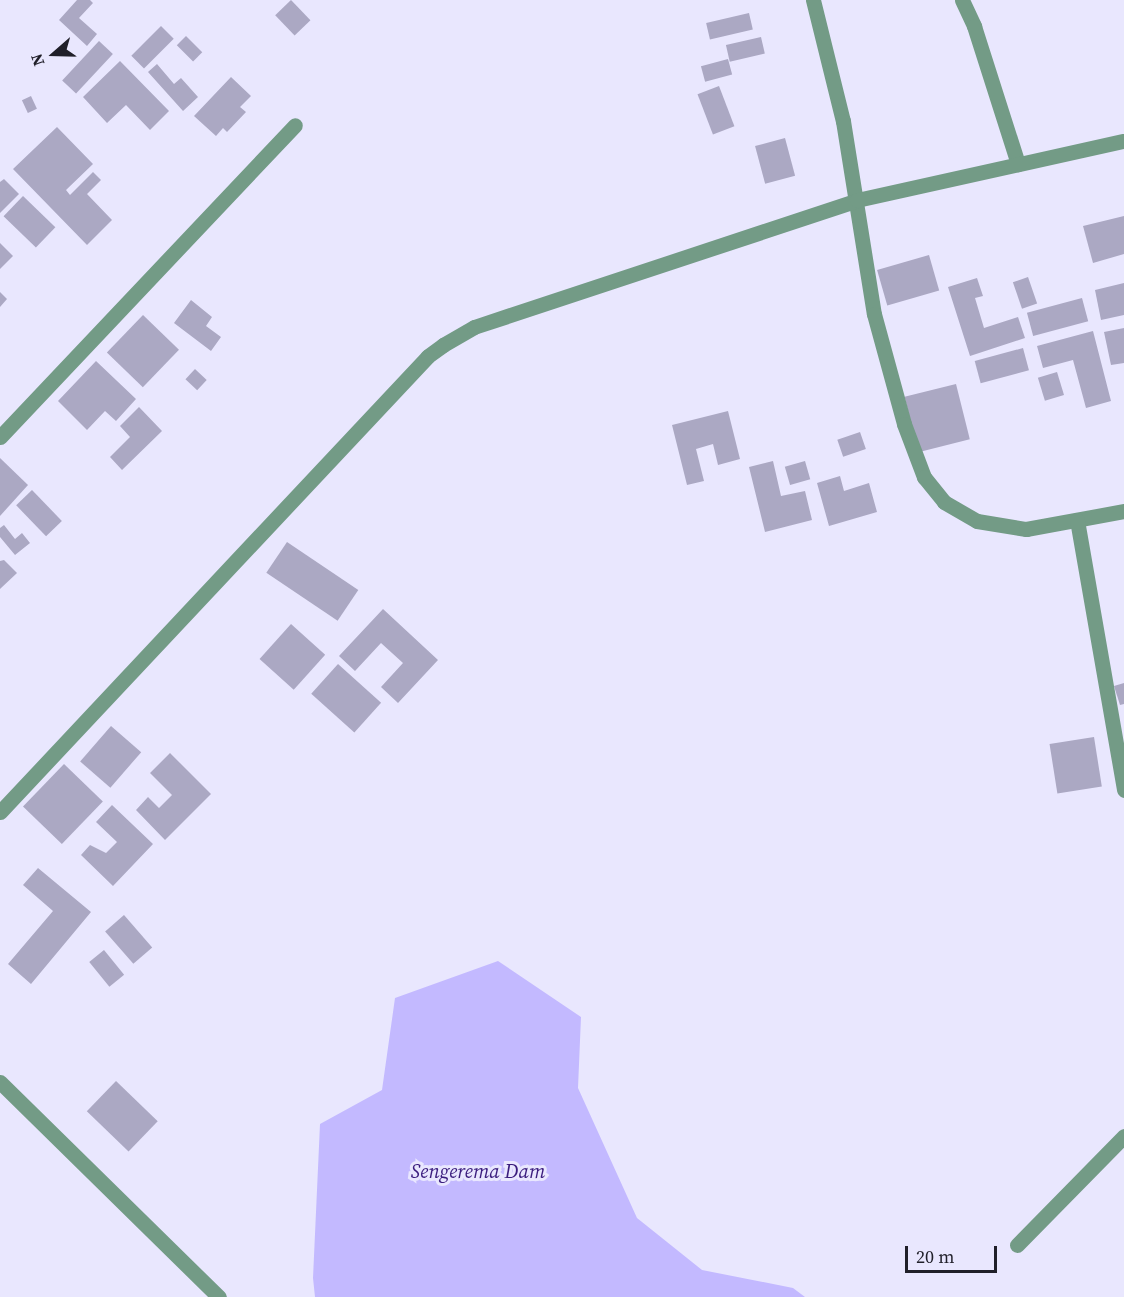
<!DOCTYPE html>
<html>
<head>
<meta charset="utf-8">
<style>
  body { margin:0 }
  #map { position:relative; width:1124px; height:1297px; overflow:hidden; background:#e9e7fe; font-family:"Source Serif 4",serif }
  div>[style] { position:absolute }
  .water>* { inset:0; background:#c3b9ff }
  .building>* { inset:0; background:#aba8c3; transform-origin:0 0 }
  .street>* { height:15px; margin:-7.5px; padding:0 7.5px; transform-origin:7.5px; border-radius:7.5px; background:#739b86 }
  span { translate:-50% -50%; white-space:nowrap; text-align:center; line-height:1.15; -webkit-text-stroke:6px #e9e7fe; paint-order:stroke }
  .water-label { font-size:20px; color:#3b1d7e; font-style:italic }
  .north { position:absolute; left:24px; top:24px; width:60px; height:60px; -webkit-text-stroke:4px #e9e7fe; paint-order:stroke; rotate:250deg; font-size:16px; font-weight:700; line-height:24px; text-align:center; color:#201f29 }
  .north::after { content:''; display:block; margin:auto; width:21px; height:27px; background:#201f29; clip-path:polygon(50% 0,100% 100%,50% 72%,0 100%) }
  .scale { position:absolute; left:905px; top:1246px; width:92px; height:27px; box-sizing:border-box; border:3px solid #201f29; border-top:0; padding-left:8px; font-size:18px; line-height:21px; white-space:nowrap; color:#201f29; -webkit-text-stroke:4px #e9e7fe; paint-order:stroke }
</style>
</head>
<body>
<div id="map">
  <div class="water">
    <i style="clip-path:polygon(498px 961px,581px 1017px,578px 1088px,637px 1218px,702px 1270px,793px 1288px,805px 1297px,315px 1297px,313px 1278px,320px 1124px,382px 1090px,395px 998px)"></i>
  </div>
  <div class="building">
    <i style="clip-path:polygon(77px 0,90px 0,93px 3px,79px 18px,97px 34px,87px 46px,59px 20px)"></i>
    <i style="left:291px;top:0;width:28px;height:22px;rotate:46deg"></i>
    <i style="left:749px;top:13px;width:17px;height:44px;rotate:77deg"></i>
    <i style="left:161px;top:26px;width:18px;height:42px;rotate:45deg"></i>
    <i style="left:186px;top:36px;width:23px;height:13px;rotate:45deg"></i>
    <i style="left:761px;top:37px;width:17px;height:36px;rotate:77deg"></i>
    <i style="left:99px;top:41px;width:19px;height:54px;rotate:43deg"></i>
    <i style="left:728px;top:59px;width:16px;height:28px;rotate:75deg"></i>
    <i style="clip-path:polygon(120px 61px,169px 111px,150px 130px,126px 105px,107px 123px,83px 97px)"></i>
    <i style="clip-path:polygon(157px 64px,174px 84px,181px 78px,198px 97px,183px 111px,148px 72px)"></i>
    <i style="clip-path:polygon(231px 77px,251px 96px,240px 107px,246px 112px,227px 132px,223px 128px,216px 136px,194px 116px)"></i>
    <i style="left:719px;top:86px;width:43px;height:23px;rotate:69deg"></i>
    <i style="left:31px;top:96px;width:14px;height:10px;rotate:65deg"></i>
    <i style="clip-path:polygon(57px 127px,93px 164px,66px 190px,70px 195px,93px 172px,101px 180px,87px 194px,112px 220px,87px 245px,13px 169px)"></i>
    <i style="left:785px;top:138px;width:39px;height:31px;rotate:75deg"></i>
    <i style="clip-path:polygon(4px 179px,19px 194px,0 213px,0 182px)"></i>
    <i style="left:23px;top:196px;width:45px;height:28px;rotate:44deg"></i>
    <i style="clip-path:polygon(1124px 216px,1124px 254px,1093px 263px,1083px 226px)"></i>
    <i style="clip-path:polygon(0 243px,13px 256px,0 269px)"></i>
    <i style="left:929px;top:255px;width:37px;height:54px;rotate:74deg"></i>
    <i style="left:1028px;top:277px;width:28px;height:16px;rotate:71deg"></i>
    <i style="clip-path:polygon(977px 278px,983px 296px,975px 298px,984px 328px,1018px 317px,1025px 338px,970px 356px,948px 287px)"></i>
    <i style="clip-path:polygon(1124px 283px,1124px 315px,1101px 320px,1095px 290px)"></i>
    <i style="clip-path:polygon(0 292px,7px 299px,0 307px)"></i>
    <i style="left:1082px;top:298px;width:24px;height:57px;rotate:75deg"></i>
    <i style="clip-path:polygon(191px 300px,212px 317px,206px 326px,221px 337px,211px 351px,174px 323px)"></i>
    <i style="left:143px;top:315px;width:50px;height:52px;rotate:44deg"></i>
    <i style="clip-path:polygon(1124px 328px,1124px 363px,1111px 365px,1104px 332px)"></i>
    <i style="clip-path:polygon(1093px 331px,1111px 401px,1086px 408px,1073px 360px,1043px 368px,1037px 346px)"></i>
    <i style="left:1023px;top:348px;width:23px;height:50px;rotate:75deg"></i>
    <i style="clip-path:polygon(96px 361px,136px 399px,116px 421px,105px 411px,87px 430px,58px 401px)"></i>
    <i style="left:195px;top:369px;width:16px;height:14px;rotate:43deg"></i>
    <i style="left:1057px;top:372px;width:24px;height:20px;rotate:73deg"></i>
    <i style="left:956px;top:384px;width:57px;height:53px;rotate:76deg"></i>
    <i style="clip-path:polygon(139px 407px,162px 431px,122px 470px,110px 457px,130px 437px,120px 426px)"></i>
    <i style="clip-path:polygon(728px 411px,740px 459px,718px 465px,713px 444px,696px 449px,704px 481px,687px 485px,672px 425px)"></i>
    <i style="left:860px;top:432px;width:18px;height:24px;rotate:71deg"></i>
    <i style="clip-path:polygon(0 458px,28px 485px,0 516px)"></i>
    <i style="clip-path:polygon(773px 461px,781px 496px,805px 491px,812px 520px,765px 532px,749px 467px)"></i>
    <i style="left:805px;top:461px;width:19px;height:21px;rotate:74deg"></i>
    <i style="clip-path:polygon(840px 476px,844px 491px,869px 483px,877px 512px,829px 526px,817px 483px)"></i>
    <i style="left:32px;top:490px;width:43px;height:22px;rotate:46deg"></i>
    <i style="clip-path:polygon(4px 525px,15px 539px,22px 533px,30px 543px,15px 555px,0 537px,0 528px)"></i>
    <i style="left:287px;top:542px;width:86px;height:37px;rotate:34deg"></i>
    <i style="clip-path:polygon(4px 560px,17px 573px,0 589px,0 561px)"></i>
    <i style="clip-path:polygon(383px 609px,438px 660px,398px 703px,381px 687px,403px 663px,381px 643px,355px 671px,339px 656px)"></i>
    <i style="left:291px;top:624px;width:46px;height:47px;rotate:42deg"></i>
    <i style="left:338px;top:664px;width:58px;height:40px;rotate:42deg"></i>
    <i style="clip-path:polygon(1124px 683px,1124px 704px,1120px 705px,1114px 686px)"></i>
    <i style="left:111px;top:726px;width:40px;height:47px;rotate:41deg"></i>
    <i style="left:1094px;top:737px;width:50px;height:45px;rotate:81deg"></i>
    <i style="clip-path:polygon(170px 753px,211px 794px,165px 840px,136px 810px,148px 797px,159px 808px,172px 795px,150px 773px)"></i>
    <i style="left:64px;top:764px;width:54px;height:59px;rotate:44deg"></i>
    <i style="clip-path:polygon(112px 805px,153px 844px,113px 886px,81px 855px,90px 845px,106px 853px,117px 842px,96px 822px)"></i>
    <i style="clip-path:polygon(38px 868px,91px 912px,31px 984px,8px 964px,53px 911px,23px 885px)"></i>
    <i style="left:124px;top:915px;width:43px;height:25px;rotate:49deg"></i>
    <i style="left:104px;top:950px;width:32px;height:19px;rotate:51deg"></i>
    <i style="left:116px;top:1081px;width:58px;height:42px;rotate:44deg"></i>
  </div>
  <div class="street">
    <i style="left:813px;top:0;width:125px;rotate:76.1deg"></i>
    <i style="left:843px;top:121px;width:195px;rotate:80.9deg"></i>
    <i style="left:874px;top:314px;width:114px;rotate:74.7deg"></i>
    <i style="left:904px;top:424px;width:57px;rotate:69.3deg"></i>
    <i style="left:924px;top:477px;width:32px;rotate:51deg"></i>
    <i style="left:944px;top:502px;width:38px;rotate:30deg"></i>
    <i style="left:977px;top:521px;width:50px;rotate:9.3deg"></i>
    <i style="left:1026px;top:529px;width:100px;rotate:-10.4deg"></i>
    <i style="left:962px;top:0;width:29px;rotate:65deg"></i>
    <i style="left:974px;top:26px;width:145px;rotate:72.3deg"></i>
    <i style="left:0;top:437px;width:429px;rotate:-46.6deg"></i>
    <i style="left:1077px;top:520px;width:274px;rotate:80.1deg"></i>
    <i style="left:0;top:812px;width:625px;rotate:-46.81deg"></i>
    <i style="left:428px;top:356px;width:19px;rotate:-36deg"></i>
    <i style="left:443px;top:345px;width:36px;rotate:-30deg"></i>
    <i style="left:474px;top:327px;width:404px;rotate:-18.3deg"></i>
    <i style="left:857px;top:200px;width:273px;rotate:-12.5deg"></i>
    <i style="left:0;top:1082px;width:307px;rotate:44.5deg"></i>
    <i style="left:1017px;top:1245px;width:153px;rotate:-45.5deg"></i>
  </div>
  <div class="water-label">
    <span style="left:478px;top:1171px">Sengerema Dam</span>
  </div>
  <div class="north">N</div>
  <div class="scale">20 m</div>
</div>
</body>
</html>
